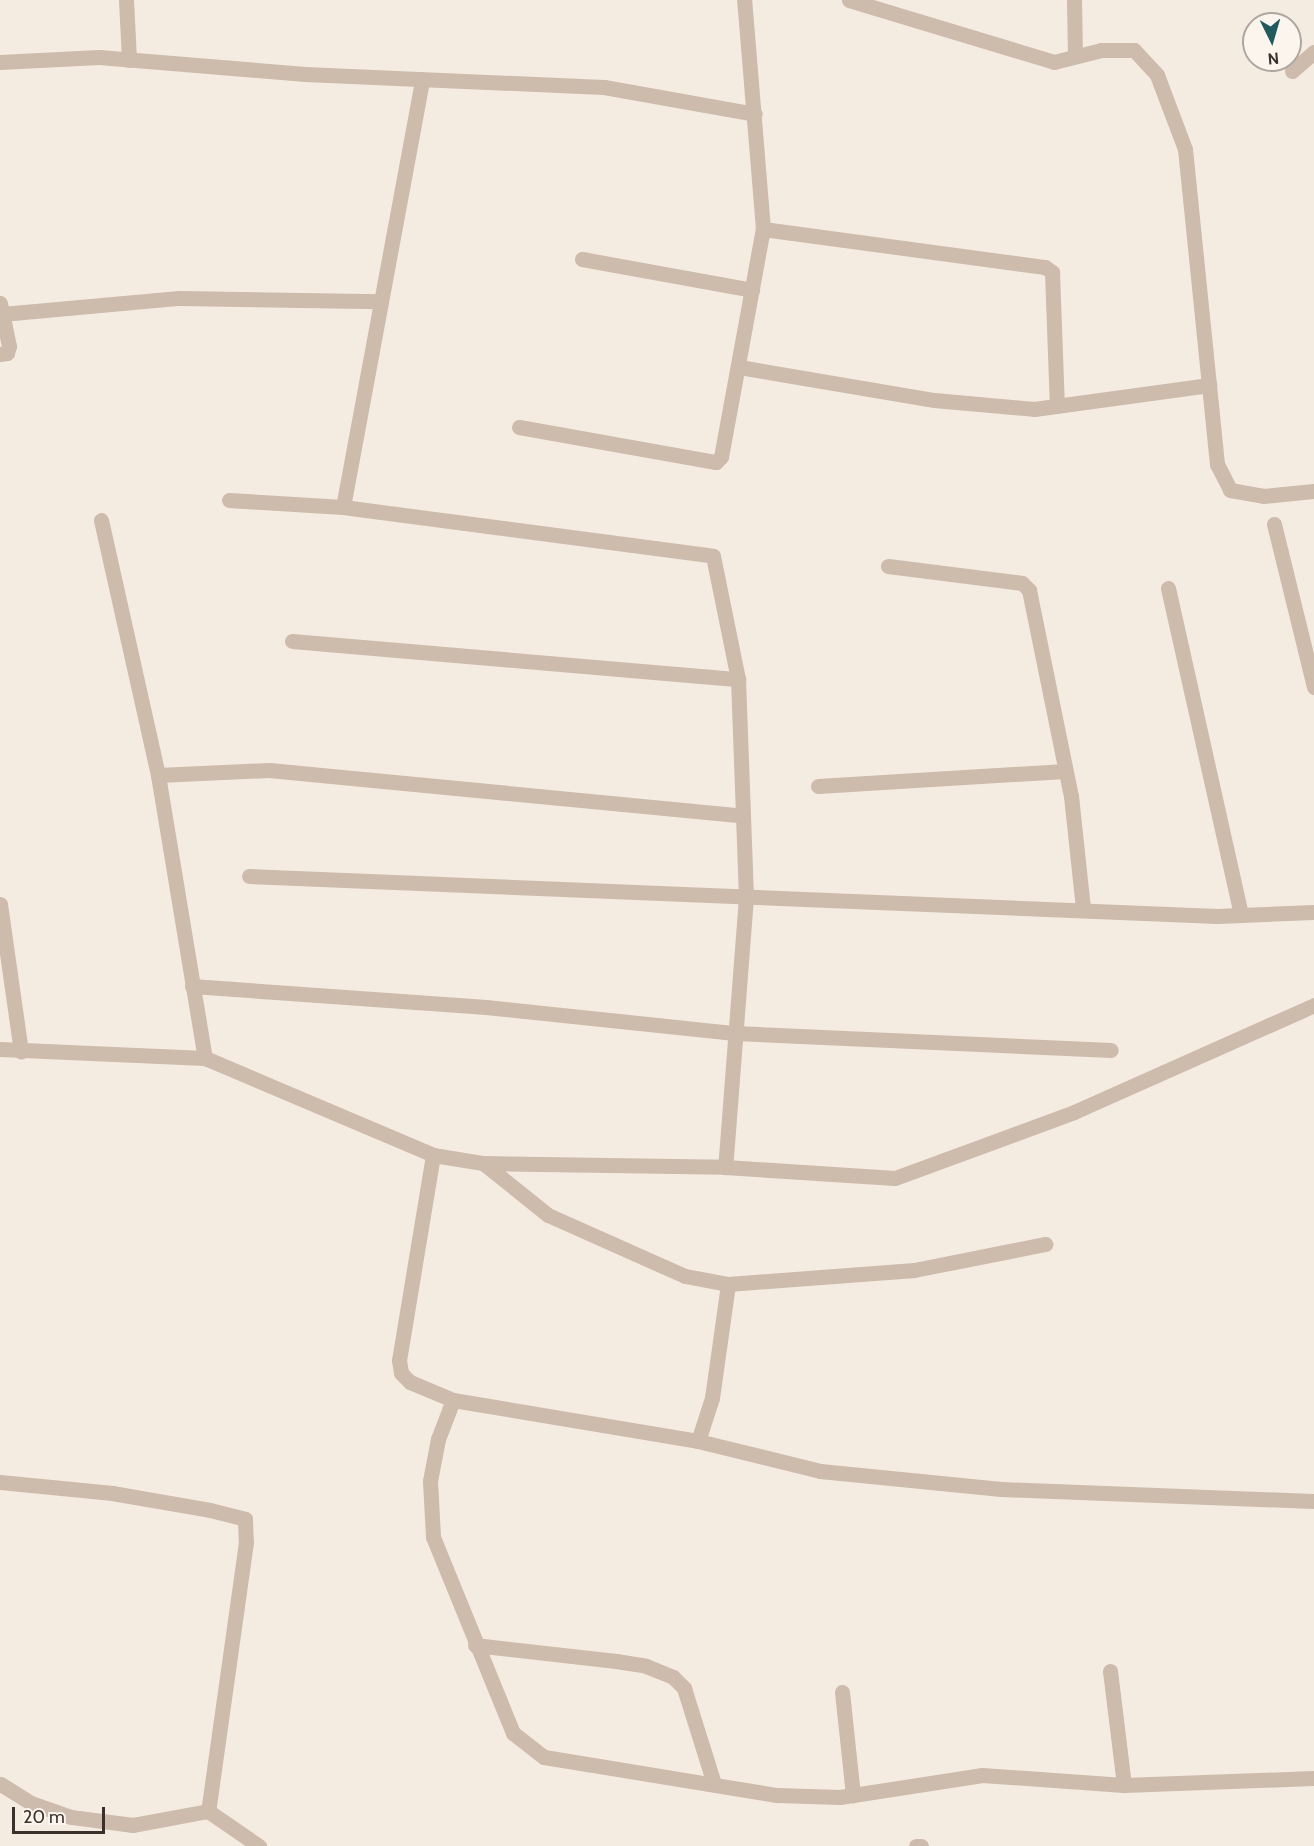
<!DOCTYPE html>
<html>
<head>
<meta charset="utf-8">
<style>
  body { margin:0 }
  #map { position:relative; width:1314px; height:1846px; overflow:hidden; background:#f4ebe1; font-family:Cabin,sans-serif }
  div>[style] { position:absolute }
  .minor>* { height:15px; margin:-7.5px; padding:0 7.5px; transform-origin:7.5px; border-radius:7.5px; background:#cdbbac }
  span { translate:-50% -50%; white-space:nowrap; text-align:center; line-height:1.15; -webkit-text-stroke:4.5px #fbf5ee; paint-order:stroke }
  .north { position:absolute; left:1242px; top:12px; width:60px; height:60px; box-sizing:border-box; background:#fbf5ee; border:2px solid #aea6a0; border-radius:50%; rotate:175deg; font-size:16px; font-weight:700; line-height:24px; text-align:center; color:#3b302b }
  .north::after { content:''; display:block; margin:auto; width:21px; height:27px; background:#1f5a5e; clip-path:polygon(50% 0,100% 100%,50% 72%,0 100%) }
  .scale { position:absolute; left:12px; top:1807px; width:93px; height:27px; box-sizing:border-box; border:3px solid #3b302b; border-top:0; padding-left:8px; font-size:18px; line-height:21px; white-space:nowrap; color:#3b302b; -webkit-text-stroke:4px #fbf5ee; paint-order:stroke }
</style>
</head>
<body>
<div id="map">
  <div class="minor">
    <i style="left:126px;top:0;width:60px;rotate:87.1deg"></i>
    <i style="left:849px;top:0;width:214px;rotate:16.8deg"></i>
    <i style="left:1054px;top:62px;width:49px;rotate:-14.3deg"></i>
    <i style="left:1101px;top:50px;width:33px"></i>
    <i style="left:1134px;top:50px;width:34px;rotate:47deg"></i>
    <i style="left:1157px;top:75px;width:79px;rotate:69.3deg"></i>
    <i style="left:1185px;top:149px;width:317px;rotate:84.2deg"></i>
    <i style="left:1217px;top:464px;width:29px;rotate:63deg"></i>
    <i style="left:1230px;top:490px;width:34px;rotate:10deg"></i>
    <i style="left:1263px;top:496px;width:51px;rotate:-5.6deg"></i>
    <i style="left:1074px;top:0;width:56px;rotate:89deg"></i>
    <i style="left:0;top:62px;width:99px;rotate:-2.9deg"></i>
    <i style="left:99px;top:57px;width:207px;rotate:4.7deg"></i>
    <i style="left:305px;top:74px;width:299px;rotate:2.5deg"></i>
    <i style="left:604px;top:87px;width:153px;rotate:10.1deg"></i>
    <i style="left:1292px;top:71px;width:29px;rotate:-41deg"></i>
    <i style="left:763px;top:229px;width:285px;rotate:7.7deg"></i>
    <i style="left:1045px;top:267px;width:9px;rotate:36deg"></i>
    <i style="left:1052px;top:272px;width:134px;rotate:87.9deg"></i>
    <i style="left:582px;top:259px;width:173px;rotate:10.3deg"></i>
    <i style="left:0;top:303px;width:44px;rotate:78.2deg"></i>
    <i style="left:9px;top:346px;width:7px;rotate:106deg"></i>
    <i style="left:7px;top:353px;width:7px;rotate:172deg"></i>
    <i style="left:2px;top:314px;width:178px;rotate:-5.2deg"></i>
    <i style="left:179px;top:298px;width:202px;rotate:0.9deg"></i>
    <i style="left:739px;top:367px;width:198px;rotate:9.6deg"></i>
    <i style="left:934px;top:400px;width:100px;rotate:5.1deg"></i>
    <i style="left:1034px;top:409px;width:177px;rotate:-7.8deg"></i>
    <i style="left:519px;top:427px;width:200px;rotate:10.1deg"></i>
    <i style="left:716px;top:462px;width:7px;rotate:-45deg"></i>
    <i style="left:721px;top:457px;width:232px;rotate:-79.6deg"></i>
    <i style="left:763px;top:229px;width:230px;rotate:-94.7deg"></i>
    <i style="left:229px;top:500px;width:114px;rotate:3.5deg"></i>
    <i style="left:343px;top:507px;width:373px;rotate:7.5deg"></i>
    <i style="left:713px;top:556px;width:126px;rotate:78.5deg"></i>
    <i style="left:738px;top:679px;width:218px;rotate:87.9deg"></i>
    <i style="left:746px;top:897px;width:271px;rotate:94.4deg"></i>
    <i style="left:343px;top:507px;width:435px;rotate:-79.5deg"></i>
    <i style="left:101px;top:520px;width:261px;rotate:77.4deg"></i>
    <i style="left:158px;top:775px;width:287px;rotate:80.6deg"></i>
    <i style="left:1274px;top:524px;width:168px;rotate:76.2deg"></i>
    <i style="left:888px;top:566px;width:135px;rotate:7.2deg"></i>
    <i style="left:1022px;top:583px;width:10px;rotate:45deg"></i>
    <i style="left:1029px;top:590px;width:210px;rotate:78.5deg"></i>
    <i style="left:1071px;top:796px;width:114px;rotate:83.9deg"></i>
    <i style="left:1168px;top:588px;width:335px;rotate:77.4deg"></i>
    <i style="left:292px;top:641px;width:448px;rotate:4.9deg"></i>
    <i style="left:158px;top:775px;width:111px;rotate:-2.6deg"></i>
    <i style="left:269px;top:770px;width:476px;rotate:5.5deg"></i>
    <i style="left:818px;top:786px;width:247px;rotate:-3.5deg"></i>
    <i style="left:249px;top:876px;width:969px;rotate:2.37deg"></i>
    <i style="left:1217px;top:916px;width:97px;rotate:-2.4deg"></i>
    <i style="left:0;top:904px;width:149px;rotate:81.9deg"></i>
    <i style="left:192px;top:986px;width:295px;rotate:4.1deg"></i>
    <i style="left:486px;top:1007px;width:250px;rotate:6deg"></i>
    <i style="left:735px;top:1033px;width:376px;rotate:2.6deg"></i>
    <i style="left:0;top:1049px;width:205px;rotate:2.5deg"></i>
    <i style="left:205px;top:1058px;width:248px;rotate:23deg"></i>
    <i style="left:433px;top:1155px;width:51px;rotate:9.1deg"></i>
    <i style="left:483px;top:1163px;width:242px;rotate:0.9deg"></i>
    <i style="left:725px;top:1167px;width:170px;rotate:3.7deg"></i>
    <i style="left:895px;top:1178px;width:191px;rotate:-20.2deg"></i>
    <i style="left:1074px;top:1112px;width:263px;rotate:-24deg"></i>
    <i style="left:433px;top:1155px;width:208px;rotate:99.4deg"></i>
    <i style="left:399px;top:1360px;width:13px;rotate:81deg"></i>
    <i style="left:401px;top:1373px;width:13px;rotate:45deg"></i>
    <i style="left:410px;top:1382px;width:47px;rotate:22.7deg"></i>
    <i style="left:453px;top:1400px;width:248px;rotate:9.5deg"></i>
    <i style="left:698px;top:1441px;width:126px;rotate:13.8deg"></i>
    <i style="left:820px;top:1471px;width:182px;rotate:5.7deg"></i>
    <i style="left:1001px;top:1489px;width:313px;rotate:2.2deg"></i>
    <i style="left:483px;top:1163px;width:83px;rotate:38.7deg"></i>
    <i style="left:548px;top:1215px;width:150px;rotate:24deg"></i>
    <i style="left:685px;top:1276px;width:44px;rotate:10.5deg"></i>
    <i style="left:453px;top:1400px;width:42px;rotate:111deg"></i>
    <i style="left:438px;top:1439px;width:43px;rotate:100.8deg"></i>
    <i style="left:430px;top:1481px;width:56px;rotate:86.9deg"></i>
    <i style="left:433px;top:1537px;width:212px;rotate:67.8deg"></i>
    <i style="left:513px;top:1733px;width:39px;rotate:38deg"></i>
    <i style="left:544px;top:1757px;width:236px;rotate:9.3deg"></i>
    <i style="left:777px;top:1795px;width:63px;rotate:1.8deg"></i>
    <i style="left:840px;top:1797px;width:144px;rotate:-8.8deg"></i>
    <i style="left:982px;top:1775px;width:142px;rotate:4deg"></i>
    <i style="left:1124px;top:1785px;width:190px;rotate:-2.1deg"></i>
    <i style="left:698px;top:1441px;width:45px;rotate:-72deg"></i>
    <i style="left:712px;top:1398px;width:115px;rotate:-82deg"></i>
    <i style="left:728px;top:1284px;width:187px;rotate:-4.3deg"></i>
    <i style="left:914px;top:1270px;width:134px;rotate:-11.2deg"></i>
    <i style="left:0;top:1482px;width:113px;rotate:5.6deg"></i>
    <i style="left:112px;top:1493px;width:99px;rotate:9.8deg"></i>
    <i style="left:210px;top:1510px;width:36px;rotate:14deg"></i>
    <i style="left:245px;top:1519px;width:23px;rotate:88deg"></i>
    <i style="left:246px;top:1542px;width:272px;rotate:98deg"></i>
    <i style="left:208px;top:1811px;width:76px;rotate:169.4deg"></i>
    <i style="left:133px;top:1825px;width:63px;rotate:-172.6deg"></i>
    <i style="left:71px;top:1817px;width:42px;rotate:-160.7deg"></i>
    <i style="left:31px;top:1803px;width:36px;rotate:-148deg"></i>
    <i style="left:475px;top:1645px;width:142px;rotate:6.5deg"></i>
    <i style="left:616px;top:1661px;width:30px;rotate:9deg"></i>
    <i style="left:646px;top:1666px;width:29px;rotate:22deg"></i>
    <i style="left:673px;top:1677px;width:16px;rotate:45deg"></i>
    <i style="left:684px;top:1688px;width:101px;rotate:72.6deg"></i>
    <i style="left:1110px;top:1671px;width:115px;rotate:83deg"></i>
    <i style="left:842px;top:1692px;width:104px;rotate:83.9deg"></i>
    <i style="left:208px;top:1811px;width:62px;rotate:34.5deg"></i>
    <i style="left:916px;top:1846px;width:5px"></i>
  </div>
  <div class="north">N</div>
  <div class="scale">20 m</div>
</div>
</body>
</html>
